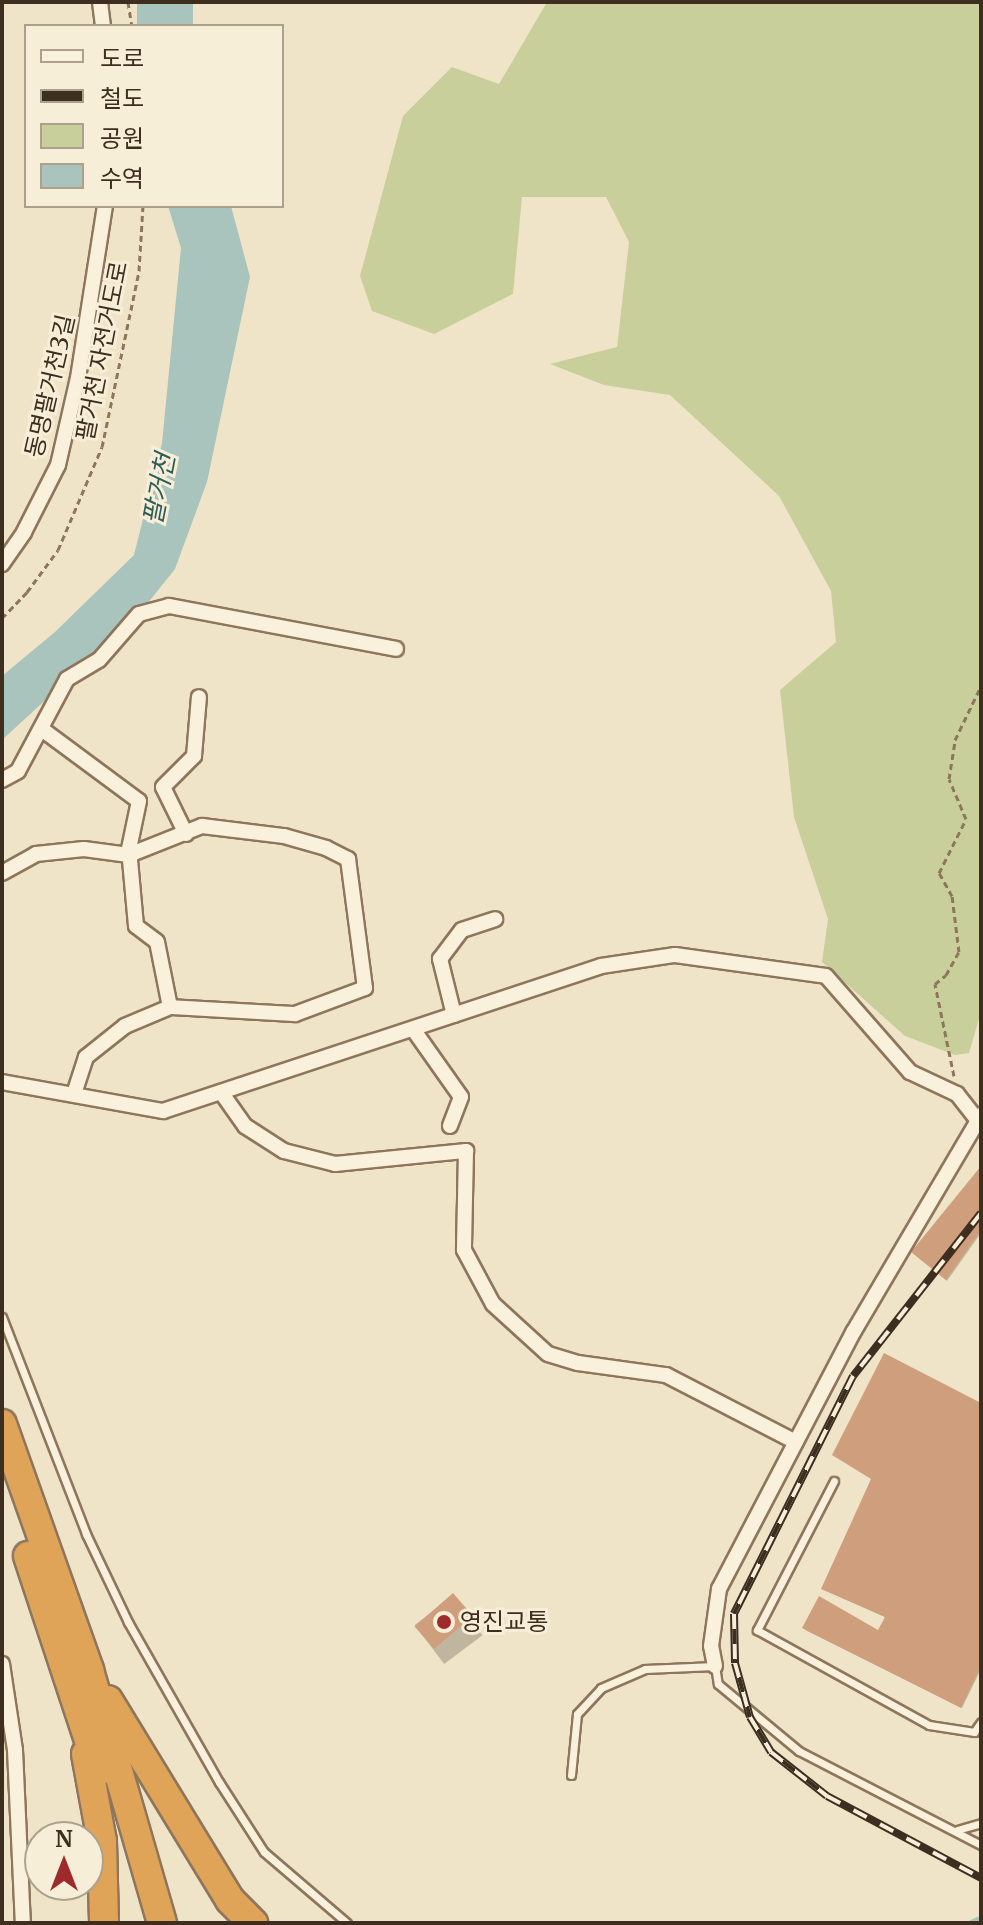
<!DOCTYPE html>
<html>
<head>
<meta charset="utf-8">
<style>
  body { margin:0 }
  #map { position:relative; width:983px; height:1925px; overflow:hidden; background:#f0e4c8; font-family:Merriweather,"Noto Sans KR",serif }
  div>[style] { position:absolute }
  .green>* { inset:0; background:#c9cf9b }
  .water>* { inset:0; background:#a9c4bc; transform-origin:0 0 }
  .shadow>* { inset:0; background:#0003; transform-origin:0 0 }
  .stream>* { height:5px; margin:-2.5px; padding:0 2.5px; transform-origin:2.5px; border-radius:2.5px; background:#a9c4bc }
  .building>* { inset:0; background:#cf9f7d; transform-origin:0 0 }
  .path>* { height:3px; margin-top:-1.5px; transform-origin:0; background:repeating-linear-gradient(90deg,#8d765c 0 6px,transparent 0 10px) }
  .roads { filter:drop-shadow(2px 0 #8d765c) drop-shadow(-2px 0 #8d765c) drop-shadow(0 2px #8d765c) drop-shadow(0 -2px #8d765c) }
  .service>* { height:7px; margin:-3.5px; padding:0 3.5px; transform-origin:3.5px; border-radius:3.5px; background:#faf1dc }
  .minor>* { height:14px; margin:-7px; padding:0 7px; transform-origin:7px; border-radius:7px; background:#faf1dc }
  .motorway>* { height:28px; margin:-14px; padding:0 14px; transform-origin:14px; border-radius:14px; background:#e0a458 }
  .rail>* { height:8px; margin-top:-4px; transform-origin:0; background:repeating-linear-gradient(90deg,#f7eed8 0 15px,#3d2e20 0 30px); box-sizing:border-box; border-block:2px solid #3d2e20 }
  .dots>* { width:22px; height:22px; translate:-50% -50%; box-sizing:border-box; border:4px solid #f7eed8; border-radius:50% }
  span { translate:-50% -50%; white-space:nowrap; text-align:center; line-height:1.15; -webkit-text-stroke:6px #f7eed8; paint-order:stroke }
  .street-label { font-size:24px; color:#3d2e20 }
  .poi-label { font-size:24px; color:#3d2e20 }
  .left { translate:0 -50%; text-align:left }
  .water-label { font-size:26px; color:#2f5d5a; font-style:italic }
  .frame { position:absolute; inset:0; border:4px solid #3d2e20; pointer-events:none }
  .legend { position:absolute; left:24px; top:24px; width:260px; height:184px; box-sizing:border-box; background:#f7eed8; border:2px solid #ada18e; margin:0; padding:10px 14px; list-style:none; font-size:24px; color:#3d2e20 }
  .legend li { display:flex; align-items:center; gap:16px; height:40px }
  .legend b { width:40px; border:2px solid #ada18e }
  .north { position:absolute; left:24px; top:1821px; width:80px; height:80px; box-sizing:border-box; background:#f7eed8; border:2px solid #ada18e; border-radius:50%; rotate:0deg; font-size:22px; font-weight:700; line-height:32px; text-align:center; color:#3d2e20 }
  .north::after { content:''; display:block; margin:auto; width:28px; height:36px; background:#9e2a2b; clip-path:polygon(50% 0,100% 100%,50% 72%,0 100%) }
</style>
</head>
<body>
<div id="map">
  <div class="green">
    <i style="clip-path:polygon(547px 2px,981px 2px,981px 1012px,969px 1053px,955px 1055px,905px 1036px,822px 962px,828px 919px,794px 817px,780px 690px,836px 642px,831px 591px,779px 496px,670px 395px,604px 385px,550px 364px,617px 347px,629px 242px,606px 197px,522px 197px,513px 294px,434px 334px,372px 311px,360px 276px,403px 116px,452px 67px,499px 84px)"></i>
  </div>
  <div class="water">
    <i style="left:137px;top:2px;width:56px;height:24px"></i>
    <i style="clip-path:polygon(168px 206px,231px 206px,250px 277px,207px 482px,175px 569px,139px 614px,2px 740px,2px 676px,55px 632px,134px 555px,162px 443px,181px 248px)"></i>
  </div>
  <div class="shadow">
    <i style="clip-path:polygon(981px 1169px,981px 1233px,947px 1281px,914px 1254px)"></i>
    <i style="clip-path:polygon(981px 1405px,981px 1669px,962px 1708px,805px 1630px,879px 1633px,887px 1618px,824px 1589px)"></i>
    <i style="left:453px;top:1596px;width:49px;height:48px;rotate:53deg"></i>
  </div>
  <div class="stream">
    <i style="left:969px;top:1923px;width:9px;rotate:-27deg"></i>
  </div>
  <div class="building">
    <i style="clip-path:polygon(981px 1166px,981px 1230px,946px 1280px,911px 1252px)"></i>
    <i style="clip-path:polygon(884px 1353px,981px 1403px,981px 1666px,961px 1708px,802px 1628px,819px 1596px,878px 1630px,885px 1617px,821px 1589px,871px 1479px,832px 1455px)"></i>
    <i style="left:453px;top:1593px;width:30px;height:51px;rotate:49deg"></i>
  </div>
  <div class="path">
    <i style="left:128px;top:2px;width:24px;rotate:81deg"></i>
    <i style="left:2px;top:618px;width:36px;rotate:-46deg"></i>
    <i style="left:27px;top:592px;width:52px;rotate:-53.6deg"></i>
    <i style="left:58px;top:550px;width:112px;rotate:-66.9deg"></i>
    <i style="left:102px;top:447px;width:180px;rotate:-78.1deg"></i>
    <i style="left:139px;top:271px;width:65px;rotate:-86.5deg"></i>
    <i style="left:954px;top:1076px;width:94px;rotate:-101.7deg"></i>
    <i style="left:935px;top:984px;width:14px;rotate:-39deg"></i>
    <i style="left:946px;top:975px;width:26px;rotate:-61deg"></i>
    <i style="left:959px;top:952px;width:56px;rotate:-97.1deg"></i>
    <i style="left:952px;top:896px;width:26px;rotate:-119deg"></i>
    <i style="left:939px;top:873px;width:60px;rotate:-63.4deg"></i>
    <i style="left:966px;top:819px;width:43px;rotate:-113deg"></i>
    <i style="left:949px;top:779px;width:39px;rotate:-81deg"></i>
    <i style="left:955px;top:740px;width:60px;rotate:-64.3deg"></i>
  </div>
  <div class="roads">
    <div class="service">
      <i style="left:2px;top:1317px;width:233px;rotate:68.8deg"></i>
      <i style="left:86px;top:1534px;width:98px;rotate:64.5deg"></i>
      <i style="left:128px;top:1622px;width:184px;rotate:60.4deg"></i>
      <i style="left:219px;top:1782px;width:83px;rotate:57.3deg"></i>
      <i style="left:264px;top:1852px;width:109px;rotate:40.5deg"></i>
      <i style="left:834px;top:1481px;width:168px;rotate:117.3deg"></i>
      <i style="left:757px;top:1630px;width:196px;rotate:28.9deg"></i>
      <i style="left:929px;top:1725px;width:46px;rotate:8.8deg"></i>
      <i style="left:974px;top:1732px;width:12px;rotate:-55deg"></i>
      <i style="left:571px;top:1775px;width:61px;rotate:-84.4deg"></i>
      <i style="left:577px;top:1714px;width:35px;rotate:-47deg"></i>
      <i style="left:601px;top:1688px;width:48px;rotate:-23.4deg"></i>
      <i style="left:645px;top:1669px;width:70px;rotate:-2.5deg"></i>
      <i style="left:715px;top:1666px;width:18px;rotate:81deg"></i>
      <i style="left:718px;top:1684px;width:105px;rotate:39.6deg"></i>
      <i style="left:799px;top:1751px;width:205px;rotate:27.3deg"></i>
      <i style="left:957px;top:1830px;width:25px;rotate:-16deg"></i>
    </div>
    <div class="minor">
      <i style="left:100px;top:2px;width:24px;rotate:83deg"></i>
      <i style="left:2px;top:564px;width:39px;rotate:-55deg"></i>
      <i style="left:24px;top:532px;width:75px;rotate:-63.1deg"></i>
      <i style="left:58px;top:465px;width:89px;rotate:-77.1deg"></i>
      <i style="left:78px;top:378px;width:174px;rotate:-81.1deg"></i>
      <i style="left:43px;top:730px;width:119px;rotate:36.5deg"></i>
      <i style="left:139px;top:801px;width:49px;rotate:101.8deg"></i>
      <i style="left:129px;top:849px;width:77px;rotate:84.8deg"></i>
      <i style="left:136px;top:926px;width:26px;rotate:37deg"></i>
      <i style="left:157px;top:942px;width:66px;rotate:78.7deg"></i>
      <i style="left:170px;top:1007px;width:49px;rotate:157.1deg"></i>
      <i style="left:125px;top:1026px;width:50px;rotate:141.5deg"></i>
      <i style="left:86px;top:1057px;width:38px;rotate:108deg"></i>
      <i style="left:2px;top:780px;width:18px;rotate:-29deg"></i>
      <i style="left:18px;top:771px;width:104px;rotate:-62deg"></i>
      <i style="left:67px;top:679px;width:37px;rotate:-31deg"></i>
      <i style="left:99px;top:660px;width:61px;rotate:-49deg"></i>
      <i style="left:139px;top:614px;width:31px;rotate:-15deg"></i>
      <i style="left:169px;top:606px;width:231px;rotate:10.7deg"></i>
      <i style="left:186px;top:834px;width:52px;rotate:-116.1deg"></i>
      <i style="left:163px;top:787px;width:44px;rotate:-45deg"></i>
      <i style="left:194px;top:756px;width:59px;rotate:-85.2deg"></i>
      <i style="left:2px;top:873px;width:39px;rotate:-29deg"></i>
      <i style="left:36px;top:854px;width:48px;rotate:-5.9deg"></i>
      <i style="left:84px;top:849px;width:45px;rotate:7.6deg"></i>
      <i style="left:129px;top:855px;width:79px;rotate:-21.7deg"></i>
      <i style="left:202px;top:826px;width:83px;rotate:7deg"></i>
      <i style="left:284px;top:836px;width:44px;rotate:15.9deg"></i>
      <i style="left:326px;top:848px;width:25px;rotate:27deg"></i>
      <i style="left:348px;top:859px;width:130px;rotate:82.5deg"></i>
      <i style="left:365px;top:988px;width:75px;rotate:159.6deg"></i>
      <i style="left:295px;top:1014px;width:125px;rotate:-176.8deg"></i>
      <i style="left:454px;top:1015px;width:58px;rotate:-104deg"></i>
      <i style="left:440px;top:959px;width:36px;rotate:-53deg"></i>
      <i style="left:462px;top:930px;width:35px;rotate:-18deg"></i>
      <i style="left:413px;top:1029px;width:83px;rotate:54.8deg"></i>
      <i style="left:461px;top:1097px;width:31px;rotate:111deg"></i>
      <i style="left:2px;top:1082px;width:164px;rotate:10.2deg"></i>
      <i style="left:163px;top:1111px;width:461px;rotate:-18.3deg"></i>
      <i style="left:601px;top:966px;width:75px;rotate:-8.5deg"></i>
      <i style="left:675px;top:955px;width:152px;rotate:7.9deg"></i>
      <i style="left:826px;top:976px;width:128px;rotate:48.8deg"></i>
      <i style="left:910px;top:1072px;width:52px;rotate:25.1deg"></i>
      <i style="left:957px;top:1094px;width:34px;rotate:52deg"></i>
      <i style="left:221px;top:1092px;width:42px;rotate:54.8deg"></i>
      <i style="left:245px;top:1126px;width:46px;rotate:32.7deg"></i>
      <i style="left:284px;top:1151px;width:53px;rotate:14.3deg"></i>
      <i style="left:335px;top:1164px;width:132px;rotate:-5.7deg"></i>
      <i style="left:466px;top:1151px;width:99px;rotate:91.2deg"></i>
      <i style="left:464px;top:1250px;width:61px;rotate:61.8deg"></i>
      <i style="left:493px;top:1304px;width:74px;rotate:42.3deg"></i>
      <i style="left:548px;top:1354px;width:31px;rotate:17deg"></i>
      <i style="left:578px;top:1363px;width:89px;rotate:7.8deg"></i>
      <i style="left:666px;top:1375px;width:146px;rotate:27.3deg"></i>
      <i style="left:2px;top:1664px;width:87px;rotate:81.4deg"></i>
      <i style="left:15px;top:1750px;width:173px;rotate:87.4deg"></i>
      <i style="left:715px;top:1666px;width:20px;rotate:-101deg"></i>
      <i style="left:711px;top:1646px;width:58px;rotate:-82deg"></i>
      <i style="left:719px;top:1589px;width:291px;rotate:-62.4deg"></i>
      <i style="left:854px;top:1331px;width:251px;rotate:-59.5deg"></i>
    </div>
    <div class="motorway">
      <i style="left:2px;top:1424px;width:261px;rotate:70.5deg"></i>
      <i style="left:89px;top:1670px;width:263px;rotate:73.9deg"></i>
      <i style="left:28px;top:1556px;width:226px;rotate:71.7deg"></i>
      <i style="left:108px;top:1700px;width:234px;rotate:58.6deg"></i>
      <i style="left:230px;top:1900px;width:33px;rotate:45deg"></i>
      <i style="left:86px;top:1754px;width:88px;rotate:79.6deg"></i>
      <i style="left:102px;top:1841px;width:82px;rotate:88.6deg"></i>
    </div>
  </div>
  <div class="rail">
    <i style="left:981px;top:1213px;width:207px;rotate:128.1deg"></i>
    <i style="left:853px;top:1376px;width:266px;rotate:116.6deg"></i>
    <i style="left:734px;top:1614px;width:49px;rotate:88.8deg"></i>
    <i style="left:735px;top:1663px;width:56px;rotate:74.5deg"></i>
    <i style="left:750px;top:1717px;width:41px;rotate:59deg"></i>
    <i style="left:771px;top:1752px;width:71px;rotate:38.2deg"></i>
    <i style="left:827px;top:1796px;width:174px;rotate:28deg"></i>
  </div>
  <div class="dots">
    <i style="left:444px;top:1622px;background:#9e2a2b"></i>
  </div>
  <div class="street-label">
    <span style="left:102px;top:351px;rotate:-79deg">팔거천 자전거도로</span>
    <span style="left:50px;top:386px;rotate:-77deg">동명팔거천3길</span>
  </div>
  <div class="poi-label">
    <span class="left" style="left:460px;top:1622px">영진교통</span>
  </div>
  <div class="water-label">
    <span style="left:159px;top:489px;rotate:-79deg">팔거천</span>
  </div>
  <div class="frame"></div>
  <ul class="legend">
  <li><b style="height:10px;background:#faf1dc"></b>도로</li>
  <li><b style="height:10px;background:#3d2e20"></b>철도</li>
  <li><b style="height:22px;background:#c9cf9b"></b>공원</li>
  <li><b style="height:22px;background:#a9c4bc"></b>수역</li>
  </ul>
  <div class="north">N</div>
</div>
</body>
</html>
